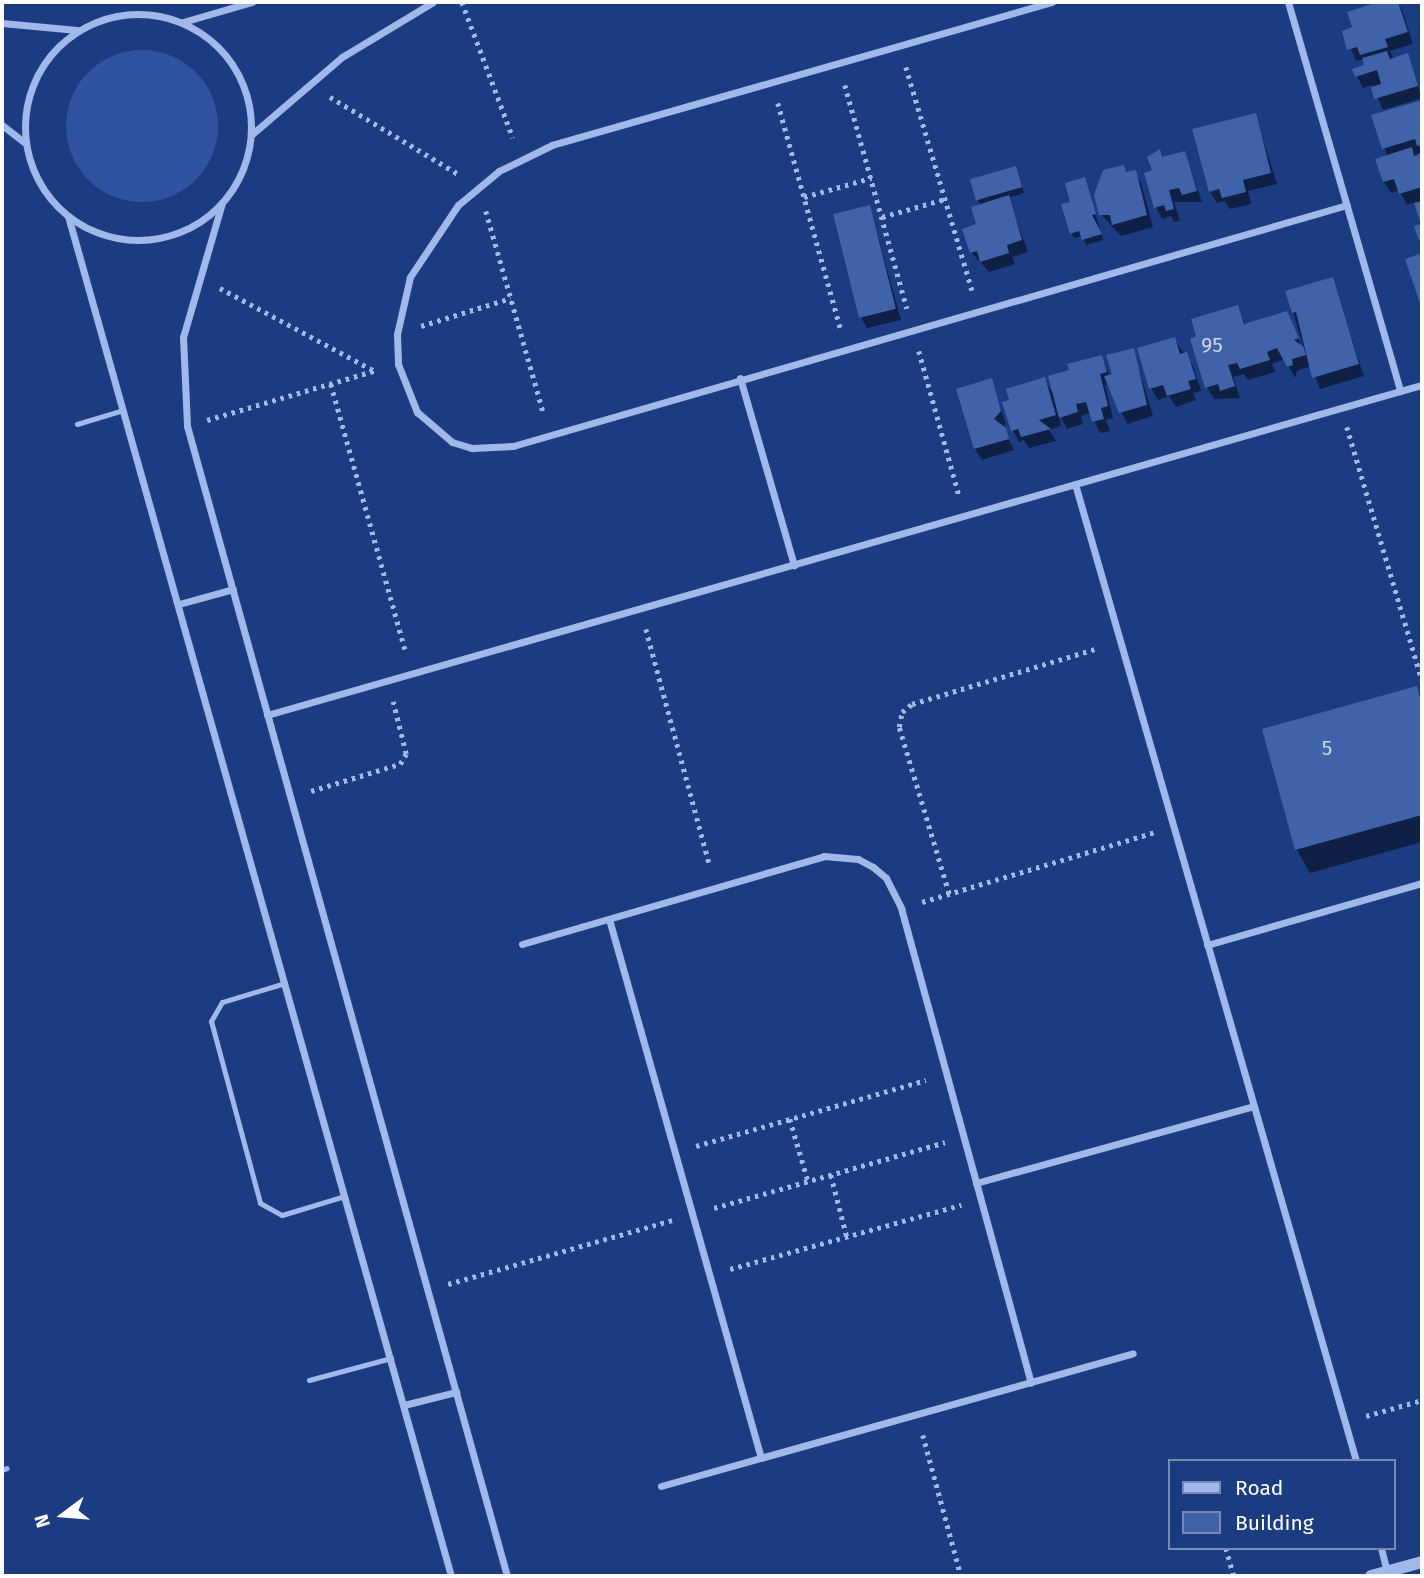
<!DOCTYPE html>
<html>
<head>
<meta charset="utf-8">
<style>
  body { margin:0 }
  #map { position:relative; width:1424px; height:1578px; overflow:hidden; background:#1c3c81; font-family:"Fira Sans",sans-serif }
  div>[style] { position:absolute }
  .green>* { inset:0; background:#2f53a0 }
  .round { border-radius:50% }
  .shadow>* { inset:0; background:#0007 }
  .building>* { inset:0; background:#4062a9; transform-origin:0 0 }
  .path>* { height:4.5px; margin-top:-2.25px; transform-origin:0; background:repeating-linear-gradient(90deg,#a0b9ea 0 3.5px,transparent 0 8.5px) }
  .service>* { height:5px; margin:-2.5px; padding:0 2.5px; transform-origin:2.5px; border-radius:2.5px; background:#a0b9ea }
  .minor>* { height:7px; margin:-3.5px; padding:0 3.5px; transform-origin:3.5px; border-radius:3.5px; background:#a0b9ea }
  .minor>.ring { margin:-3.5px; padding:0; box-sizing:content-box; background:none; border:7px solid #a0b9ea; border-radius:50% }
  .tertiary>* { height:12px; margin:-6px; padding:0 6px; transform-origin:6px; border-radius:6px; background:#a0b9ea }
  span { translate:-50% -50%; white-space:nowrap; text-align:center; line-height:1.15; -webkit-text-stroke:5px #1c3c81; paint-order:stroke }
  .number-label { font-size:21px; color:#cfd8ea }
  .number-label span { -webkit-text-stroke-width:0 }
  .frame { position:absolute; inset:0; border:4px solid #fff; pointer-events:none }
  .legend { position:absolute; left:1168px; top:1459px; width:228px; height:91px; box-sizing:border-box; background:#1c3c81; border:2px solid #778ab3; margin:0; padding:9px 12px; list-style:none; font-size:21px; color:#fff }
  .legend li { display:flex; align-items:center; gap:14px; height:35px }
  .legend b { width:35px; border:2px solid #778ab3 }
  .north { position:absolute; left:28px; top:1480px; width:70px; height:70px; -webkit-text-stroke:5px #1c3c81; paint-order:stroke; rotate:254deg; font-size:19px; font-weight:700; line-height:28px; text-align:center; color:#fff }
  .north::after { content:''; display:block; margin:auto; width:24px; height:32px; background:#fff; clip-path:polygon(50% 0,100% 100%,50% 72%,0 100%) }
</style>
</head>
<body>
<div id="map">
  <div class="green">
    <i class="round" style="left:66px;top:50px;width:152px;height:152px"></i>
  </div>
  <div class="shadow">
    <i style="clip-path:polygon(1384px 2px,1398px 2px,1402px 10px,1413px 44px,1390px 51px,1394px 60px,1407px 56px,1422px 98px,1383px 110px,1372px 85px,1363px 88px,1357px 76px,1367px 66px,1364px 59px,1356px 61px,1344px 32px,1354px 28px,1349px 13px)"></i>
    <i style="clip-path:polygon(1422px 102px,1422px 153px,1413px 153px,1422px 155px,1422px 222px,1416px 202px,1407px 205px,1399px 190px,1391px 193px,1384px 182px,1388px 157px,1373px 116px)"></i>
    <i style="clip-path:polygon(1255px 115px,1277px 184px,1248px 191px,1251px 204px,1230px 209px,1225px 201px,1217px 203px,1210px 192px)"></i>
    <i style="clip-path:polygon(1159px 151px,1163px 158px,1184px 153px,1202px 202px,1174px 202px,1180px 221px,1174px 222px,1171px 216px,1162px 219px,1156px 207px,1154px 152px)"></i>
    <i style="clip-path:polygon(1123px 167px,1127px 174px,1135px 172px,1141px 183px,1153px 227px,1121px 236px,1101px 214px)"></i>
    <i style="clip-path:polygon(1016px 168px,1024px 193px,1008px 198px,1028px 252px,1012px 257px,1015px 264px,989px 272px,971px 252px,981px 205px,978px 200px)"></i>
    <i style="clip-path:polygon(1085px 179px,1103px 240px,1086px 245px,1082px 236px,1074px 238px,1071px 233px)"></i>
    <i style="clip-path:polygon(870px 207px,901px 320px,867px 328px,861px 317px)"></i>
    <i style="clip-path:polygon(1332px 279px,1364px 376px,1320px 389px,1311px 366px,1297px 371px,1295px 378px,1285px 359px,1272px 364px,1275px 372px,1248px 380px,1244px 374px,1233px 377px,1240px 398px,1214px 399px,1207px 387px,1237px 307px,1246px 325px,1286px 313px,1306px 355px,1293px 312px)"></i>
    <i style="clip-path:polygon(1174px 339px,1193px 366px,1201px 391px,1193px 393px,1196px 400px,1176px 407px,1169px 396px,1158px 400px,1151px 388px)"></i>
    <i style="clip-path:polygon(1133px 350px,1153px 416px,1127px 424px,1109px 384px,1105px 385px,1113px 418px,1106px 420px,1110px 431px,1100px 433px,1091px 413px,1081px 416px,1083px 424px,1067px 429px,1059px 414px,1061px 426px,1049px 430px,1056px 441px,1029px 448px,1024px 440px,1019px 442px,1013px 430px,1044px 379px,1054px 395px,1071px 372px,1102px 357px,1110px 376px,1114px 375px)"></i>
    <i style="clip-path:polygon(991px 380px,1006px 424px,1003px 428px,1014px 450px,982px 460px,975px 449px)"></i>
    <i style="clip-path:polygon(1416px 688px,1422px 699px,1422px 842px,1310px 873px,1297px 850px,1264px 730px)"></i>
  </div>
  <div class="building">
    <i style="clip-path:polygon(1378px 2px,1398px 2px,1408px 32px,1385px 39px,1388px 47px,1360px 55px,1357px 47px,1347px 50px,1342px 31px,1352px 27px,1347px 12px)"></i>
    <i style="clip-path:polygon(1387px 51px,1390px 59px,1408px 53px,1418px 86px,1374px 99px,1371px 87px,1381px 84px,1377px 70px,1355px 77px,1352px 69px,1364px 65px,1362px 58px)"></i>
    <i style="clip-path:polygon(1422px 100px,1422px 145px,1417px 146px,1415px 139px,1382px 149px,1371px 115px)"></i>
    <i style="clip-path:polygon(1256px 113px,1271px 173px,1243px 180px,1246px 192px,1222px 198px,1219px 189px,1209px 192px,1192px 129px)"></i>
    <i style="clip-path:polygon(1412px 147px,1414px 156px,1422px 153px,1422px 187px,1399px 194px,1394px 179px,1383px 182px,1375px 159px)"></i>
    <i style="clip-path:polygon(1160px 149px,1162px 157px,1185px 151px,1197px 191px,1182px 195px,1179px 188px,1169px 190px,1174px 209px,1166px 211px,1164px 205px,1154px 208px,1144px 173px,1152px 170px,1147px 157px)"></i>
    <i style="clip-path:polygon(1124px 165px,1126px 172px,1136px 170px,1147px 215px,1112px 225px,1110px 215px,1099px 215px,1094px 195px,1103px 170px)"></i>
    <i style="left:1016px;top:166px;width:22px;height:48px;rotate:74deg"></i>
    <i style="clip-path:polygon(1085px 177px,1096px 214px,1092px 215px,1102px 234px,1082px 240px,1079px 231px,1070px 234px,1061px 204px,1070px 202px,1065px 183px)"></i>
    <i style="clip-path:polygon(1009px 195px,1022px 240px,1007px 245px,1009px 253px,980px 262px,977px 251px,970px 253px,962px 229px,976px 224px,971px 207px)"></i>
    <i style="clip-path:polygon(1422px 201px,1422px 239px,1419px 240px,1414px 226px,1421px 224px,1414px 203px)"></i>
    <i style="left:870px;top:205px;width:107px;height:38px;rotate:76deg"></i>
    <i style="clip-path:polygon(1422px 253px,1422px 309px,1405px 259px)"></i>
    <i style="clip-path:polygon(1333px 277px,1359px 364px,1312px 378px,1296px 312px,1292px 313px,1285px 291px)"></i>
    <i style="clip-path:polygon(1238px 305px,1244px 324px,1287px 311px,1299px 338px,1294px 340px,1303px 346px,1306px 355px,1292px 359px,1293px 365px,1287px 367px,1277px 348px,1267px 352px,1270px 360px,1240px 369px,1237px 363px,1228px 365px,1235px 386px,1220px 391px,1218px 384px,1205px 388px,1190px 339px,1196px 336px,1191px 319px)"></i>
    <i style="clip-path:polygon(1175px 337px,1180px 354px,1187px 352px,1196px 379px,1188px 381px,1191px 389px,1167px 396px,1163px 385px,1149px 389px,1137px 348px)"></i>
    <i style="clip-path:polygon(1134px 348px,1147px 405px,1119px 413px,1104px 376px,1112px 374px,1106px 355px)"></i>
    <i style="clip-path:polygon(1102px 355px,1107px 372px,1100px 374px,1108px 406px,1101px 408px,1104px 419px,1092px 422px,1086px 402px,1076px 404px,1078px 412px,1059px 418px,1048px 376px,1069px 370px,1067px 364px)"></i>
    <i style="clip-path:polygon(1045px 377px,1056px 415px,1039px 420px,1051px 429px,1021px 437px,1018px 429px,1011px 431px,1002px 402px,1009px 400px,1006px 389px)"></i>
    <i style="clip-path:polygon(992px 378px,1001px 411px,994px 419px,1006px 428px,1009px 439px,974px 449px,956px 389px)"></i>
    <i style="clip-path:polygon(1417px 686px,1422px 706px,1422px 815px,1295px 850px,1262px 729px)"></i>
  </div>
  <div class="path">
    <i style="left:462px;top:2px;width:145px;rotate:69.4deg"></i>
    <i style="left:906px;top:67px;width:233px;rotate:73.5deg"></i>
    <i style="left:845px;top:85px;width:232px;rotate:74.5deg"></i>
    <i style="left:330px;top:97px;width:152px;rotate:31deg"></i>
    <i style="left:778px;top:103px;width:236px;rotate:74.5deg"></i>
    <i style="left:804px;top:197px;width:70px;rotate:-15.8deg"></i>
    <i style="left:486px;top:211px;width:212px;rotate:74.1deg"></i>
    <i style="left:882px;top:217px;width:66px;rotate:-15.9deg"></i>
    <i style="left:220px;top:288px;width:174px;rotate:28.2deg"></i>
    <i style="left:421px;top:326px;width:94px;rotate:-17.3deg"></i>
    <i style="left:919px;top:351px;width:149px;rotate:74.5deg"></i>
    <i style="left:331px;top:384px;width:279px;rotate:74.4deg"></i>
    <i style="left:207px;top:420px;width:177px;rotate:-16.4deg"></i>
    <i style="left:1347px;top:427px;width:265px;rotate:73.5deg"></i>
    <i style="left:646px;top:629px;width:246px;rotate:74.9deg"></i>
    <i style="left:311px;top:791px;width:93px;rotate:-16.9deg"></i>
    <i style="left:400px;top:764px;width:12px;rotate:-59deg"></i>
    <i style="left:406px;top:754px;width:54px;rotate:-104deg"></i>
    <i style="left:949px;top:894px;width:174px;rotate:-106.7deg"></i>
    <i style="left:899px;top:727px;width:15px;rotate:-79deg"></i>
    <i style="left:902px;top:712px;width:13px;rotate:-39deg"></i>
    <i style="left:912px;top:704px;width:195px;rotate:-16.7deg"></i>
    <i style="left:922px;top:902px;width:243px;rotate:-16.7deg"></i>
    <i style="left:790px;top:1119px;width:65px;rotate:73.8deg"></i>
    <i style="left:696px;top:1146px;width:239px;rotate:-16deg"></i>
    <i style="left:831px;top:1175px;width:64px;rotate:75.5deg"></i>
    <i style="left:714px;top:1208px;width:240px;rotate:-15.9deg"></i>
    <i style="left:730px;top:1269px;width:240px;rotate:-15.5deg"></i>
    <i style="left:448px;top:1284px;width:233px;rotate:-15.9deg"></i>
    <i style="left:1366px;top:1416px;width:58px;rotate:-15.9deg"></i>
    <i style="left:923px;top:1435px;width:146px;rotate:74.9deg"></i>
    <i style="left:1226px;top:1548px;width:29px;rotate:74deg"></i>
  </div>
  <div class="service">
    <i style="left:77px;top:424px;width:48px;rotate:-16.9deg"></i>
    <i style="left:285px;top:983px;width:66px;rotate:163.2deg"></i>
    <i style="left:222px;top:1002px;width:22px;rotate:120deg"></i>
    <i style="left:211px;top:1021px;width:188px;rotate:74.9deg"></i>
    <i style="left:260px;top:1203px;width:25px;rotate:29deg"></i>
    <i style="left:282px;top:1215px;width:66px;rotate:-16.8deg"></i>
    <i style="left:309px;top:1380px;width:85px;rotate:-15deg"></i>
    <i style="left:2px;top:1470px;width:5px;rotate:-22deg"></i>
  </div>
  <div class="minor">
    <i style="left:1052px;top:2px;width:520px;rotate:164.04deg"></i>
    <i style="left:552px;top:145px;width:59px;rotate:153.9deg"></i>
    <i style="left:499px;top:171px;width:53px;rotate:140.3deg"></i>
    <i style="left:458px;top:205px;width:87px;rotate:123.7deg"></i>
    <i style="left:410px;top:277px;width:58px;rotate:102.8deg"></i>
    <i style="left:397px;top:334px;width:30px;rotate:88deg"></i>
    <i style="left:398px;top:364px;width:52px;rotate:68.4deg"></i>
    <i style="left:417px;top:412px;width:46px;rotate:40.6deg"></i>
    <i style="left:452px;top:442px;width:21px;rotate:17deg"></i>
    <i style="left:472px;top:448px;width:41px;rotate:-2.8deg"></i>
    <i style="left:513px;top:446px;width:868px;rotate:-16.12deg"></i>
    <i style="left:1288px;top:2px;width:405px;rotate:73.9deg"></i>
    <i class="ring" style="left:25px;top:14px;width:219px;height:219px"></i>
    <i style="left:183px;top:22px;width:72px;rotate:-16.2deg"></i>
    <i style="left:2px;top:23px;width:75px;rotate:5.3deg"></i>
    <i style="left:2px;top:125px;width:29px;rotate:38deg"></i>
    <i style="left:251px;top:135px;width:120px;rotate:-40.6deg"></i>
    <i style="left:342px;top:57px;width:106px;rotate:-31.1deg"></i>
    <i style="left:222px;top:203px;width:140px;rotate:106.2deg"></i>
    <i style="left:183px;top:337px;width:89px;rotate:87.4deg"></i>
    <i style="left:187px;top:426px;width:1194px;rotate:74.45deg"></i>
    <i style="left:68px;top:216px;width:1413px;rotate:74.27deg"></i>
    <i style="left:740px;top:378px;width:195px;rotate:73.9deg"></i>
    <i style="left:1075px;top:484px;width:1017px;rotate:73.95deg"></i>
    <i style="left:179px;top:604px;width:56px;rotate:-15.5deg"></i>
    <i style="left:267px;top:715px;width:1201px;rotate:-15.95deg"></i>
    <i style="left:609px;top:919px;width:560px;rotate:74.25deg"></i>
    <i style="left:522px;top:944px;width:315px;rotate:-16.2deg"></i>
    <i style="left:824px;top:856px;width:34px;rotate:5deg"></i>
    <i style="left:858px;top:859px;width:17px;rotate:28deg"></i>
    <i style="left:873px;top:867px;width:17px;rotate:40deg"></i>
    <i style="left:886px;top:878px;width:34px;rotate:63deg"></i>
    <i style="left:901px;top:908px;width:492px;rotate:74.7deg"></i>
    <i style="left:1207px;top:945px;width:224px;rotate:-16.1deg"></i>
    <i style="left:976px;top:1183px;width:288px;rotate:-15.5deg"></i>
    <i style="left:404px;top:1405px;width:54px;rotate:-14deg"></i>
    <i style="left:661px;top:1486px;width:490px;rotate:-15.7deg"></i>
    <i style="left:1381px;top:1548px;width:25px;rotate:76deg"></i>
  </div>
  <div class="tertiary">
    <i style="left:1371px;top:1576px;width:53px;rotate:-15.4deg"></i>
  </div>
  <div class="number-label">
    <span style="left:1212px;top:345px">95</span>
    <span style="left:1327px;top:748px">5</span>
  </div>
  <div class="frame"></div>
  <ul class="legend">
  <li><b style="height:9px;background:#a0b9ea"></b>Road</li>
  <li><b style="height:19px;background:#4062a9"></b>Building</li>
  </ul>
  <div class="north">N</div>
</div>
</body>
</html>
